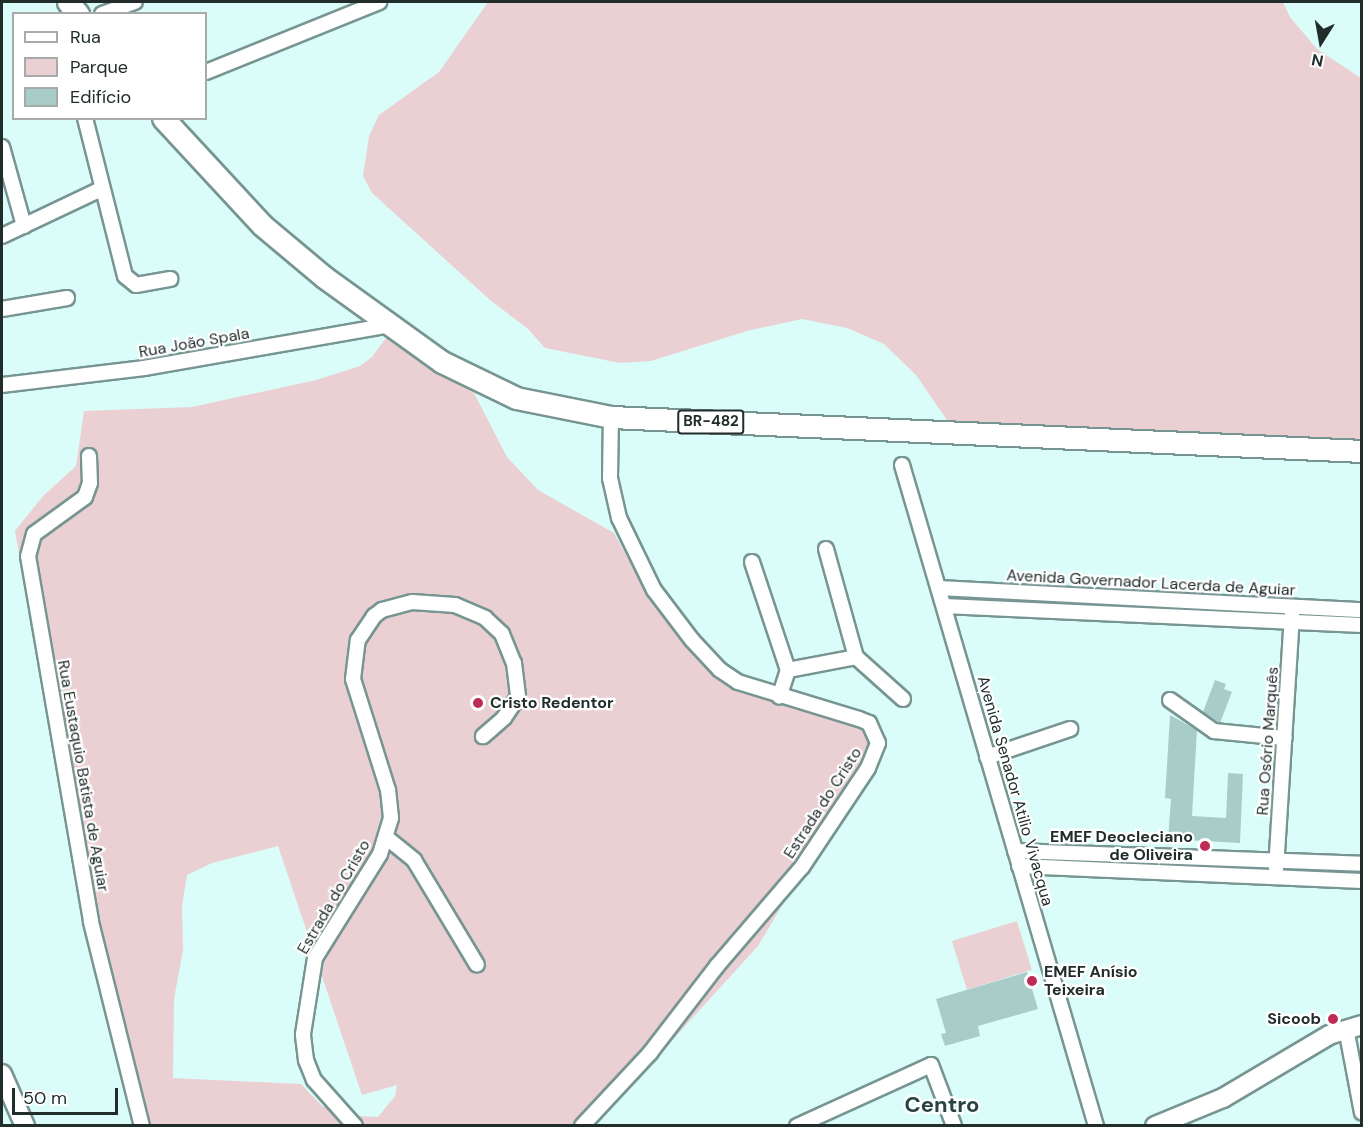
<!DOCTYPE html>
<html>
<head>
<meta charset="utf-8">
<style>
  body { margin:0 }
  #map { position:relative; width:1363px; height:1127px; overflow:hidden; background:#dbfdf9; font-family:"DM Sans",sans-serif }
  div>[style] { position:absolute }
  .green>* { inset:0; background:#ead0d3; transform-origin:0 0 }
  .building>* { inset:0; background:#a8cdc9 }
  .roads { filter:drop-shadow(2px 0 #779592) drop-shadow(-2px 0 #779592) drop-shadow(0 2px #779592) drop-shadow(0 -2px #779592) }
  .minor>* { height:14px; margin:-7px; padding:0 7px; transform-origin:7px; border-radius:7px; background:#fff }
  .major>* { height:18px; margin:-9px; padding:0 9px; transform-origin:9px; border-radius:9px; background:#fff }
  .highway>* { height:21px; margin:-10.5px; padding:0 10.5px; transform-origin:10.5px; border-radius:10.5px; background:#fff }
  .dots>* { width:16px; height:16px; translate:-50% -50%; box-sizing:border-box; border:3px solid #fff; border-radius:50% }
  span { translate:-50% -50%; white-space:nowrap; text-align:center; line-height:1.15; -webkit-text-stroke:4.5px #fff; paint-order:stroke }
  .shield-label span { padding:2px 4px; background:#fff; border:2px solid; border-radius:4px; -webkit-text-stroke-width:0 }
  .shield-label { font-size:15px; color:#202d2b; font-weight:700 }
  .street-label { font-size:16px; color:#202d2b }
  .poi-label { font-size:16px; color:#202d2b; font-weight:700 }
  .left { translate:0 -50%; text-align:left }
  .right { translate:-100% -50%; text-align:right }
  .district-label { font-size:22px; color:#284441; font-weight:700 }
  .frame { position:absolute; inset:0; border:3px solid #202d2b; pointer-events:none }
  .legend { position:absolute; left:12px; top:12px; width:195px; height:108px; box-sizing:border-box; background:#fff; border:2px solid #a6abaa; margin:0; padding:8px 10px; list-style:none; font-size:18px; color:#202d2b }
  .legend li { display:flex; align-items:center; gap:12px; height:30px }
  .legend b { width:30px; border:2px solid #a6abaa }
  .north { position:absolute; left:1291px; top:12px; width:60px; height:60px; -webkit-text-stroke:4px #fff; paint-order:stroke; rotate:191deg; font-size:16px; font-weight:700; line-height:24px; text-align:center; color:#202d2b }
  .north::after { content:''; display:block; margin:auto; width:21px; height:27px; background:#202d2b; clip-path:polygon(50% 0,100% 100%,50% 72%,0 100%) }
  .scale { position:absolute; left:12px; top:1088px; width:106px; height:27px; box-sizing:border-box; border:3px solid #202d2b; border-top:0; padding-left:8px; font-size:18px; line-height:21px; white-space:nowrap; color:#202d2b; -webkit-text-stroke:4px #fff; paint-order:stroke }
</style>
</head>
<body>
<div id="map">
  <div class="green">
    <i style="clip-path:polygon(488px 2px,1283px 2px,1290px 17px,1317px 49px,1361px 78px,1361px 446px,951px 426px,916px 375px,884px 344px,847px 328px,802px 319px,747px 331px,651px 361px,620px 363px,545px 348px,528px 329px,490px 300px,372px 193px,363px 176px,369px 136px,379px 115px,439px 72px)"></i>
    <i style="clip-path:polygon(evenodd,386px 338px,474px 393px,507px 457px,538px 490px,614px 533px,653px 603px,678px 633px,769px 693px,864px 725px,880px 740px,758px 946px,595px 1125px,144px 1125px,86px 911px,79px 805px,35px 645px,15px 531px,43px 496px,76px 466px,84px 411px,192px 407px,316px 380px,360px 366px,372px 357px,386px 338px,278px 846px,362px 1095px,397px 1085px,395px 1096px,378px 1117px,342px 1115px,322px 1106px,301px 1084px,173px 1078px,174px 999px,183px 950px,182px 906px,187px 875px,212px 863px,278px 846px)"></i>
    <i style="left:1017px;top:921px;width:51px;height:68px;rotate:73deg"></i>
  </div>
  <div class="building">
    <i style="clip-path:polygon(1215px 680px,1226px 684px,1224px 689px,1232px 692px,1220px 723px,1203px 712px)"></i>
    <i style="clip-path:polygon(1170px 715px,1197px 730px,1192px 816px,1226px 818px,1228px 773px,1243px 774px,1240px 843px,1168px 839px,1171px 799px,1165px 798px)"></i>
    <i style="clip-path:polygon(1027px 972px,1038px 1009px,978px 1026px,980px 1036px,945px 1046px,941px 1034px,946px 1033px,936px 999px)"></i>
  </div>
  <div class="roads">
    <div class="minor">
      <i style="left:102px;top:14px;width:35px;rotate:-20deg"></i>
      <i style="left:206px;top:72px;width:187px;rotate:-22deg"></i>
      <i style="left:85px;top:118px;width:163px;rotate:75.8deg"></i>
      <i style="left:125px;top:276px;width:14px;rotate:39deg"></i>
      <i style="left:136px;top:285px;width:35px;rotate:-10deg"></i>
      <i style="left:2px;top:147px;width:82px;rotate:74.4deg"></i>
      <i style="left:2px;top:236px;width:110px;rotate:-25.4deg"></i>
      <i style="left:2px;top:309px;width:66px;rotate:-9.6deg"></i>
      <i style="left:2px;top:385px;width:143px;rotate:-6.8deg"></i>
      <i style="left:144px;top:368px;width:250px;rotate:-9.9deg"></i>
      <i style="left:89px;top:456px;width:27px;rotate:88deg"></i>
      <i style="left:90px;top:483px;width:15px;rotate:110deg"></i>
      <i style="left:85px;top:497px;width:63px;rotate:144deg"></i>
      <i style="left:34px;top:534px;width:23px;rotate:105deg"></i>
      <i style="left:28px;top:556px;width:371px;rotate:80.2deg"></i>
      <i style="left:91px;top:922px;width:210px;rotate:76deg"></i>
      <i style="left:902px;top:465px;width:689px;rotate:73.64deg"></i>
      <i style="left:826px;top:549px;width:112px;rotate:74.5deg"></i>
      <i style="left:856px;top:657px;width:63px;rotate:41.8deg"></i>
      <i style="left:752px;top:562px;width:114px;rotate:71.6deg"></i>
      <i style="left:788px;top:670px;width:28px;rotate:108deg"></i>
      <i style="left:939px;top:588px;width:424px;rotate:3deg"></i>
      <i style="left:944px;top:606px;width:418px;rotate:2.6deg"></i>
      <i style="left:788px;top:670px;width:69px;rotate:-10.8deg"></i>
      <i style="left:1170px;top:700px;width:54px;rotate:35.2deg"></i>
      <i style="left:1214px;top:731px;width:71px;rotate:5.6deg"></i>
      <i style="left:987px;top:757px;width:88px;rotate:-18.6deg"></i>
      <i style="left:387px;top:838px;width:35px;rotate:39deg"></i>
      <i style="left:414px;top:860px;width:122px;rotate:59deg"></i>
      <i style="left:1015px;top:851px;width:347px;rotate:2.1deg"></i>
      <i style="left:1019px;top:866px;width:343px;rotate:2.5deg"></i>
      <i style="left:1276px;top:869px;width:255px;rotate:-86.4deg"></i>
      <i style="left:1346px;top:1028px;width:86px;rotate:79.3deg"></i>
      <i style="left:355px;top:1126px;width:62px;rotate:-131.7deg"></i>
      <i style="left:314px;top:1080px;width:22px;rotate:-112deg"></i>
      <i style="left:306px;top:1060px;width:26px;rotate:-97deg"></i>
      <i style="left:303px;top:1034px;width:77px;rotate:-81deg"></i>
      <i style="left:315px;top:958px;width:123px;rotate:-58deg"></i>
      <i style="left:380px;top:854px;width:38px;rotate:-73deg"></i>
      <i style="left:391px;top:818px;width:28px;rotate:-96deg"></i>
      <i style="left:388px;top:790px;width:116px;rotate:-107.5deg"></i>
      <i style="left:353px;top:679px;width:39px;rotate:-83deg"></i>
      <i style="left:358px;top:640px;width:29px;rotate:-56deg"></i>
      <i style="left:374px;top:616px;width:10px;rotate:-37deg"></i>
      <i style="left:382px;top:610px;width:31px;rotate:-15deg"></i>
      <i style="left:412px;top:602px;width:43px;rotate:4deg"></i>
      <i style="left:455px;top:605px;width:33px;rotate:23deg"></i>
      <i style="left:485px;top:618px;width:23px;rotate:43deg"></i>
      <i style="left:502px;top:634px;width:31px;rotate:68deg"></i>
      <i style="left:514px;top:663px;width:34px;rotate:83deg"></i>
      <i style="left:518px;top:697px;width:25px;rotate:124deg"></i>
      <i style="left:504px;top:718px;width:28px;rotate:139deg"></i>
      <i style="left:582px;top:1126px;width:100px;rotate:-47deg"></i>
      <i style="left:650px;top:1053px;width:110px;rotate:-52.4deg"></i>
      <i style="left:717px;top:966px;width:130px;rotate:-49.4deg"></i>
      <i style="left:802px;top:867px;width:119px;rotate:-56.3deg"></i>
      <i style="left:868px;top:768px;width:27px;rotate:-68deg"></i>
      <i style="left:878px;top:743px;width:22px;rotate:-114deg"></i>
      <i style="left:869px;top:723px;width:11px;rotate:-158deg"></i>
      <i style="left:859px;top:719px;width:127px;rotate:-163deg"></i>
      <i style="left:738px;top:682px;width:22px;rotate:-146deg"></i>
      <i style="left:720px;top:670px;width:41px;rotate:-133deg"></i>
      <i style="left:692px;top:640px;width:63px;rotate:-127.2deg"></i>
      <i style="left:654px;top:590px;width:80px;rotate:-115.9deg"></i>
      <i style="left:619px;top:518px;width:41px;rotate:-102.7deg"></i>
      <i style="left:610px;top:478px;width:61px;rotate:-89.1deg"></i>
      <i style="left:797px;top:1126px;width:147px;rotate:-24.5deg"></i>
      <i style="left:931px;top:1065px;width:65px;rotate:69.3deg"></i>
    </div>
    <div class="major">
      <i style="left:2px;top:1074px;width:57px;rotate:66.1deg"></i>
      <i style="left:1155px;top:1126px;width:74px;rotate:-22.4deg"></i>
      <i style="left:1223px;top:1098px;width:123px;rotate:-30.7deg"></i>
      <i style="left:1329px;top:1035px;width:34px;rotate:-17deg"></i>
    </div>
    <div class="highway">
      <i style="left:68px;top:2px;width:16px;rotate:50deg"></i>
      <i style="left:163px;top:118px;width:146px;rotate:47.2deg"></i>
      <i style="left:262px;top:225px;width:81px;rotate:40deg"></i>
      <i style="left:324px;top:277px;width:145px;rotate:35.8deg"></i>
      <i style="left:442px;top:362px;width:82px;rotate:25.9deg"></i>
      <i style="left:516px;top:398px;width:97px;rotate:11.3deg"></i>
      <i style="left:611px;top:417px;width:752px;rotate:2.59deg"></i>
    </div>
  </div>
  <div class="dots">
    <i style="left:478px;top:703px;background:#bc2c55"></i>
    <i style="left:1205px;top:846px;background:#bc2c55"></i>
    <i style="left:1032px;top:981px;background:#bc2c55"></i>
    <i style="left:1333px;top:1019px;background:#bc2c55"></i>
  </div>
  <div class="shield-label">
    <span style="left:711px;top:422px">BR-482</span>
  </div>
  <div class="street-label">
    <span style="left:194px;top:343px;rotate:-10deg">Rua João Spala</span>
    <span style="left:1151px;top:583px;rotate:3deg">Avenida Governador Lacerda de Aguiar</span>
    <span style="left:1268px;top:741px;rotate:-86deg">Rua Osório Marquês</span>
    <span style="left:83px;top:776px;rotate:80deg">Rua Eustaquio Batista de Aguiar</span>
    <span style="left:1015px;top:791px;rotate:74deg">Avenida Senador Atilio Vivacqua</span>
    <span style="left:823px;top:803px;rotate:-57deg">Estrada do Cristo</span>
    <span style="left:334px;top:897px;rotate:-60deg">Estrada do Cristo</span>
  </div>
  <div class="poi-label">
    <span class="left" style="left:490px;top:703px">Cristo Redentor</span>
    <span class="right" style="left:1193px;top:846px">EMEF Deocleciano<br>de Oliveira</span>
    <span class="left" style="left:1044px;top:981px">EMEF Anísio<br>Teixeira</span>
    <span class="right" style="left:1321px;top:1019px">Sicoob</span>
  </div>
  <div class="district-label">
    <span style="left:942px;top:1105px">Centro</span>
  </div>
  <div class="frame"></div>
  <ul class="legend">
  <li><b style="height:8px;background:#fff"></b>Rua</li>
  <li><b style="height:16px;background:#ead0d3"></b>Parque</li>
  <li><b style="height:16px;background:#a8cdc9"></b>Edifício</li>
  </ul>
  <div class="north">N</div>
  <div class="scale">50 m</div>
</div>
</body>
</html>
